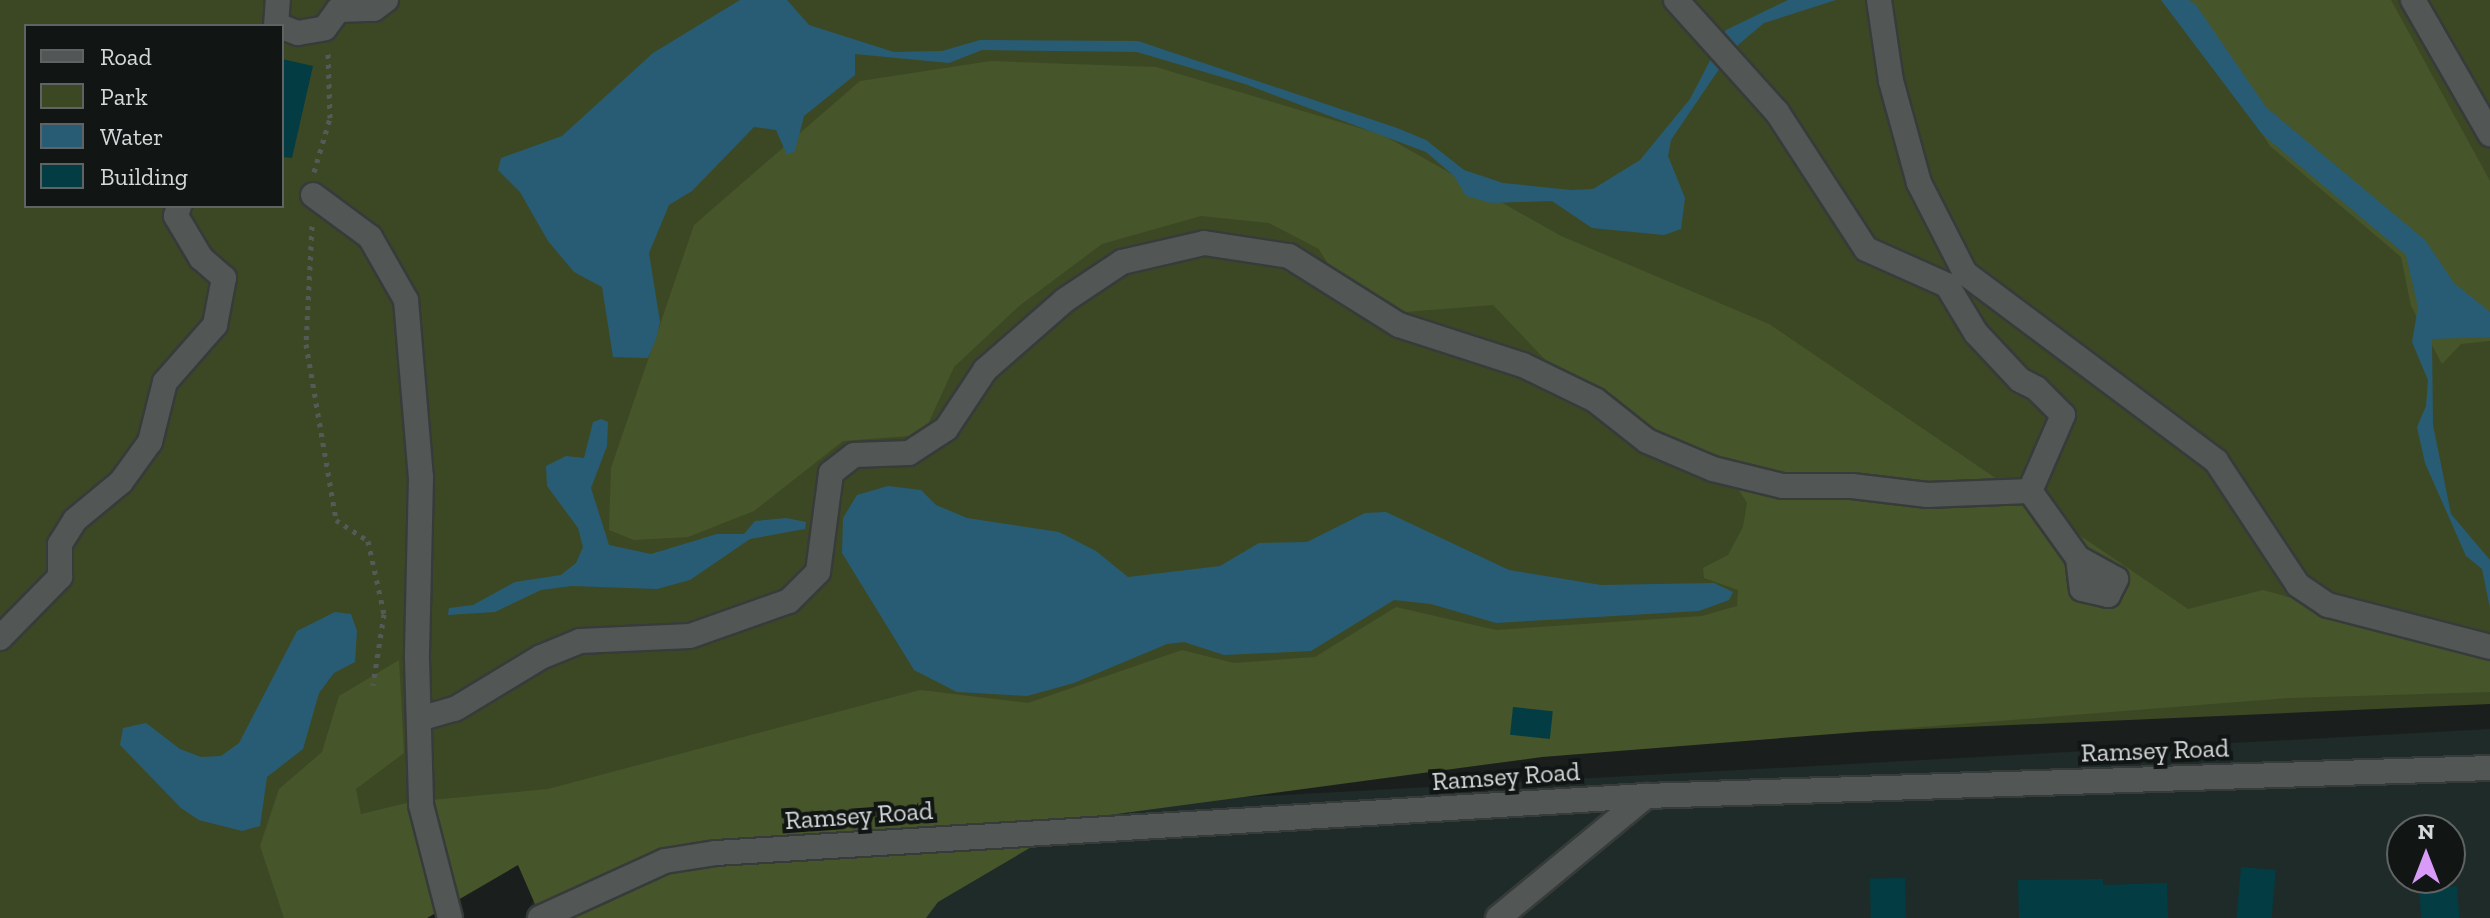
<!DOCTYPE html>
<html>
<head>
<meta charset="utf-8">
<style>
  body { margin:0 }
  #map { position:relative; width:2490px; height:918px; overflow:hidden; background:#1a1f1e; font-family:"Zilla Slab",serif }
  div>[style] { position:absolute }
  .built>* { inset:0; background:#1f2b28 }
  .green>* { inset:0; background:#3c4824 }
  .forest>* { inset:0; background:#47552a }
  .water>* { inset:0; background:#285c75 }
  .building>* { inset:0; background:#033d43; transform-origin:0 0 }
  .path>* { height:5px; margin-top:-2.5px; transform-origin:0; background:repeating-linear-gradient(90deg,#555958 0 4px,transparent 0 10px) }
  .roads { filter:drop-shadow(2px 0 #373b3a) drop-shadow(-2px 0 #373b3a) drop-shadow(0 2px #373b3a) drop-shadow(0 -2px #373b3a) }
  .minor>* { height:24px; margin:-12px; padding:0 12px; transform-origin:12px; border-radius:12px; background:#525755 }
  span { translate:-50% -50%; white-space:nowrap; text-align:center; line-height:1.15; -webkit-text-stroke:8px #111514; paint-order:stroke }
  .street-label { font-size:26px; color:#d6d9d9 }
  .legend { position:absolute; left:24px; top:24px; width:260px; height:184px; box-sizing:border-box; background:#111514; border:2px solid #606363; margin:0; padding:10px 14px; list-style:none; font-size:24px; color:#d6d9d9 }
  .legend li { display:flex; align-items:center; gap:16px; height:40px }
  .legend b { width:40px; border:2px solid #606363 }
  .north { position:absolute; left:2386px; top:814px; width:80px; height:80px; box-sizing:border-box; background:#111514; border:2px solid #606363; border-radius:50%; rotate:0deg; font-size:22px; font-weight:700; line-height:32px; text-align:center; color:#d6d9d9 }
  .north::after { content:''; display:block; margin:auto; width:28px; height:36px; background:#d89bf8; clip-path:polygon(50% 0,100% 100%,50% 72%,0 100%) }
</style>
</head>
<body>
<div id="map">
  <div class="built">
    <i style="clip-path:polygon(evenodd,2490px 729px,2490px 918px,524px 918px,569px 834px,2490px 729px,2402px 830px,2450px 830px,2450px 878px,2402px 878px,2402px 830px)"></i>
  </div>
  <div class="green">
    <i style="clip-path:polygon(evenodd,0 0,2490px 0,2490px 704px,718px 782px,551px 801px,416px 918px,0 918px,0 0,26px 26px,282px 26px,282px 206px,26px 206px,26px 26px)"></i>
  </div>
  <div class="forest">
    <i style="clip-path:polygon(2178px 0,2391px 0,2490px 181px,2490px 341px,2461px 344px,2442px 364px,2411px 306px,2401px 257px,2270px 146px)"></i>
    <i style="clip-path:polygon(991px 61px,1156px 67px,1383px 135px,1561px 236px,1769px 324px,2188px 609px,2263px 590px,2490px 654px,2490px 692px,2289px 698px,1542px 757px,1079px 819px,938px 902px,926px 918px,541px 918px,518px 865px,427px 918px,284px 918px,260px 846px,279px 789px,322px 752px,339px 696px,399px 660px,404px 753px,356px 789px,361px 814px,411px 802px,548px 789px,920px 690px,1028px 703px,1182px 650px,1234px 663px,1315px 657px,1396px 607px,1496px 630px,1702px 616px,1737px 606px,1738px 590px,1704px 578px,1703px 568px,1728px 555px,1743px 527px,1747px 503px,1725px 468px,1672px 446px,1615px 397px,1557px 372px,1493px 305px,1393px 313px,1342px 287px,1319px 249px,1269px 223px,1201px 216px,1102px 244px,1019px 306px,954px 367px,923px 435px,843px 441px,754px 511px,688px 537px,634px 540px,609px 530px,611px 468px,694px 225px,860px 81px)"></i>
  </div>
  <div class="water">
    <i style="clip-path:polygon(740px 0,787px 0,809px 25px,894px 52px,942px 51px,980px 40px,1138px 41px,1397px 128px,1426px 140px,1464px 170px,1503px 183px,1571px 190px,1593px 189px,1640px 160px,1690px 99px,1726px 30px,1788px 0,1836px 0,1764px 23px,1739px 44px,1715px 75px,1671px 140px,1668px 156px,1685px 198px,1681px 229px,1664px 235px,1592px 228px,1552px 201px,1491px 203px,1466px 196px,1454px 176px,1426px 152px,1245px 84px,1137px 52px,982px 50px,949px 63px,855px 54px,855px 75px,804px 116px,795px 151px,787px 155px,776px 130px,754px 127px,692px 191px,669px 205px,649px 253px,660px 322px,656px 339px,648px 358px,613px 357px,602px 287px,574px 272px,548px 241px,520px 192px,498px 170px,501px 158px,562px 136px,653px 53px)"></i>
    <i style="clip-path:polygon(2161px 0,2189px 0,2196px 5px,2266px 107px,2425px 240px,2454px 283px,2490px 312px,2490px 337px,2432px 339px,2433px 425px,2451px 514px,2490px 560px,2490px 608px,2482px 569px,2466px 556px,2425px 463px,2417px 427px,2426px 406px,2428px 380px,2412px 342px,2418px 307px,2406px 255px,2262px 134px)"></i>
    <i style="clip-path:polygon(601px 419px,608px 422px,607px 446px,591px 488px,609px 545px,651px 554px,717px 534px,744px 534px,755px 521px,786px 518px,806px 522px,805px 529px,750px 539px,690px 580px,657px 589px,572px 586px,541px 590px,495px 612px,448px 615px,449px 608px,473px 605px,515px 582px,561px 575px,576px 563px,583px 547px,578px 528px,547px 486px,546px 466px,566px 456px,584px 458px,593px 422px)"></i>
    <i style="clip-path:polygon(888px 486px,921px 490px,936px 505px,967px 518px,1059px 532px,1096px 551px,1128px 577px,1220px 566px,1259px 543px,1307px 542px,1365px 513px,1386px 512px,1509px 570px,1601px 585px,1714px 583px,1733px 592px,1729px 600px,1699px 611px,1496px 623px,1431px 604px,1394px 600px,1311px 651px,1224px 655px,1184px 642px,1167px 644px,1074px 683px,1027px 696px,957px 692px,914px 670px,842px 553px,843px 518px,857px 495px)"></i>
    <i style="clip-path:polygon(335px 612px,351px 614px,357px 631px,355px 662px,334px 673px,319px 693px,303px 749px,267px 777px,260px 826px,242px 831px,199px 820px,181px 808px,120px 745px,123px 728px,146px 723px,180px 749px,201px 757px,221px 756px,239px 743px,297px 631px)"></i>
  </div>
  <div class="building">
    <i style="clip-path:polygon(282px 59px,313px 66px,292px 158px,282px 157px)"></i>
    <i style="left:1513px;top:707px;width:40px;height:28px;rotate:6deg"></i>
    <i style="left:2241px;top:867px;width:35px;height:51px;rotate:5deg"></i>
    <i style="left:1905px;top:878px;width:40px;height:35px;rotate:89deg"></i>
    <i style="clip-path:polygon(2103px 879px,2103px 885px,2167px 883px,2168px 918px,2019px 918px,2018px 880px)"></i>
    <i style="left:2457px;top:886px;width:32px;height:38px;rotate:86deg"></i>
  </div>
  <div class="path">
    <i style="left:314px;top:172px;width:56px;rotate:-73.5deg"></i>
    <i style="left:330px;top:118px;width:65px;rotate:-91.8deg"></i>
    <i style="left:312px;top:226px;width:118px;rotate:92.9deg"></i>
    <i style="left:306px;top:344px;width:179px;rotate:80.3deg"></i>
    <i style="left:336px;top:520px;width:38px;rotate:33deg"></i>
    <i style="left:368px;top:541px;width:75px;rotate:77.6deg"></i>
    <i style="left:384px;top:614px;width:72px;rotate:98.8deg"></i>
  </div>
  <div class="roads">
    <div class="minor">
      <i style="left:1676px;top:0;width:151px;rotate:48deg"></i>
      <i style="left:1777px;top:112px;width:163px;rotate:57deg"></i>
      <i style="left:1866px;top:249px;width:89px;rotate:24deg"></i>
      <i style="left:1947px;top:285px;width:56px;rotate:58.9deg"></i>
      <i style="left:1976px;top:333px;width:64px;rotate:46.9deg"></i>
      <i style="left:2020px;top:380px;width:18px;rotate:27deg"></i>
      <i style="left:2036px;top:388px;width:38px;rotate:45deg"></i>
      <i style="left:2063px;top:415px;width:83px;rotate:113.5deg"></i>
      <i style="left:2030px;top:491px;width:82px;rotate:54.4deg"></i>
      <i style="left:2078px;top:558px;width:31px;rotate:83deg"></i>
      <i style="left:2082px;top:589px;width:27px;rotate:13deg"></i>
      <i style="left:2108px;top:595px;width:18px;rotate:-63deg"></i>
      <i style="left:2116px;top:579px;width:43px;rotate:-151.1deg"></i>
      <i style="left:1879px;top:0;width:82px;rotate:81.6deg"></i>
      <i style="left:1891px;top:81px;width:106px;rotate:74.6deg"></i>
      <i style="left:1919px;top:183px;width:101px;rotate:62.9deg"></i>
      <i style="left:1965px;top:273px;width:314px;rotate:36.8deg"></i>
      <i style="left:2216px;top:461px;width:149px;rotate:56.5deg"></i>
      <i style="left:2298px;top:585px;width:36px;rotate:34deg"></i>
      <i style="left:2328px;top:605px;width:167px;rotate:14.5deg"></i>
      <i style="left:2413px;top:0;width:155px;rotate:60.1deg"></i>
      <i style="left:276px;top:26px;width:26px;rotate:-86deg"></i>
      <i style="left:282px;top:27px;width:17px;rotate:21deg"></i>
      <i style="left:298px;top:33px;width:27px;rotate:-10deg"></i>
      <i style="left:325px;top:28px;width:22px;rotate:-54deg"></i>
      <i style="left:338px;top:10px;width:36px;rotate:-2deg"></i>
      <i style="left:374px;top:9px;width:15px;rotate:-37deg"></i>
      <i style="left:313px;top:195px;width:71px;rotate:36.4deg"></i>
      <i style="left:370px;top:237px;width:73px;rotate:60.3deg"></i>
      <i style="left:406px;top:300px;width:178px;rotate:85.2deg"></i>
      <i style="left:421px;top:477px;width:182px;rotate:91.3deg"></i>
      <i style="left:417px;top:659px;width:146px;rotate:88.4deg"></i>
      <i style="left:421px;top:805px;width:117px;rotate:75.6deg"></i>
      <i style="left:0;top:638px;width:86px;rotate:-45.5deg"></i>
      <i style="left:60px;top:577px;width:33px;rotate:-90deg"></i>
      <i style="left:60px;top:544px;width:28px;rotate:-58deg"></i>
      <i style="left:75px;top:520px;width:60px;rotate:-39.6deg"></i>
      <i style="left:121px;top:482px;width:49px;rotate:-54.1deg"></i>
      <i style="left:150px;top:442px;width:62px;rotate:-76deg"></i>
      <i style="left:165px;top:382px;width:76px;rotate:-48.7deg"></i>
      <i style="left:215px;top:325px;width:48px;rotate:-79.2deg"></i>
      <i style="left:224px;top:278px;width:30px;rotate:-139deg"></i>
      <i style="left:201px;top:258px;width:49px;rotate:-120.8deg"></i>
      <i style="left:176px;top:216px;width:10px;rotate:-73deg"></i>
      <i style="left:419px;top:719px;width:37px;rotate:-16deg"></i>
      <i style="left:455px;top:709px;width:100px;rotate:-31.2deg"></i>
      <i style="left:541px;top:657px;width:42px;rotate:-22.3deg"></i>
      <i style="left:580px;top:641px;width:110px;rotate:-2.6deg"></i>
      <i style="left:690px;top:636px;width:105px;rotate:-19.5deg"></i>
      <i style="left:789px;top:601px;width:41px;rotate:-45deg"></i>
      <i style="left:818px;top:572px;width:100px;rotate:-82.5deg"></i>
      <i style="left:831px;top:473px;width:29px;rotate:-38deg"></i>
      <i style="left:854px;top:455px;width:55px;rotate:-2.1deg"></i>
      <i style="left:909px;top:453px;width:44px;rotate:-33deg"></i>
      <i style="left:946px;top:429px;width:71px;rotate:-56.5deg"></i>
      <i style="left:985px;top:370px;width:106px;rotate:-41.2deg"></i>
      <i style="left:1065px;top:300px;width:69px;rotate:-33.7deg"></i>
      <i style="left:1122px;top:262px;width:84px;rotate:-13deg"></i>
      <i style="left:1204px;top:243px;width:86px;rotate:8.7deg"></i>
      <i style="left:1289px;top:256px;width:130px;rotate:32.1deg"></i>
      <i style="left:1399px;top:325px;width:130px;rotate:17.9deg"></i>
      <i style="left:1523px;top:365px;width:80px;rotate:25.9deg"></i>
      <i style="left:1595px;top:400px;width:66px;rotate:38.3deg"></i>
      <i style="left:1647px;top:441px;width:72px;rotate:23deg"></i>
      <i style="left:1713px;top:469px;width:72px;rotate:13.7deg"></i>
      <i style="left:1783px;top:486px;width:69px"></i>
      <i style="left:1852px;top:486px;width:76px;rotate:6.8deg"></i>
      <i style="left:1927px;top:495px;width:103px;rotate:-2.2deg"></i>
      <i style="left:540px;top:918px;width:137px;rotate:-24.5deg"></i>
      <i style="left:665px;top:861px;width:52px;rotate:-8.9deg"></i>
      <i style="left:716px;top:853px;width:932px;rotate:-3.51deg"></i>
      <i style="left:1646px;top:796px;width:844px;rotate:-1.9deg"></i>
      <i style="left:1498px;top:918px;width:192px;rotate:-39.5deg"></i>
    </div>
  </div>
  <div class="street-label">
    <span style="left:2155px;top:751px;rotate:-2deg">Ramsey Road</span>
    <span style="left:1506px;top:777px;rotate:-4deg">Ramsey Road</span>
    <span style="left:859px;top:816px;rotate:-4deg">Ramsey Road</span>
  </div>
  <ul class="legend">
  <li><b style="height:10px;background:#525755"></b>Road</li>
  <li><b style="height:22px;background:#3c4824"></b>Park</li>
  <li><b style="height:22px;background:#285c75"></b>Water</li>
  <li><b style="height:22px;background:#033d43"></b>Building</li>
  </ul>
  <div class="north">N</div>
</div>
</body>
</html>
